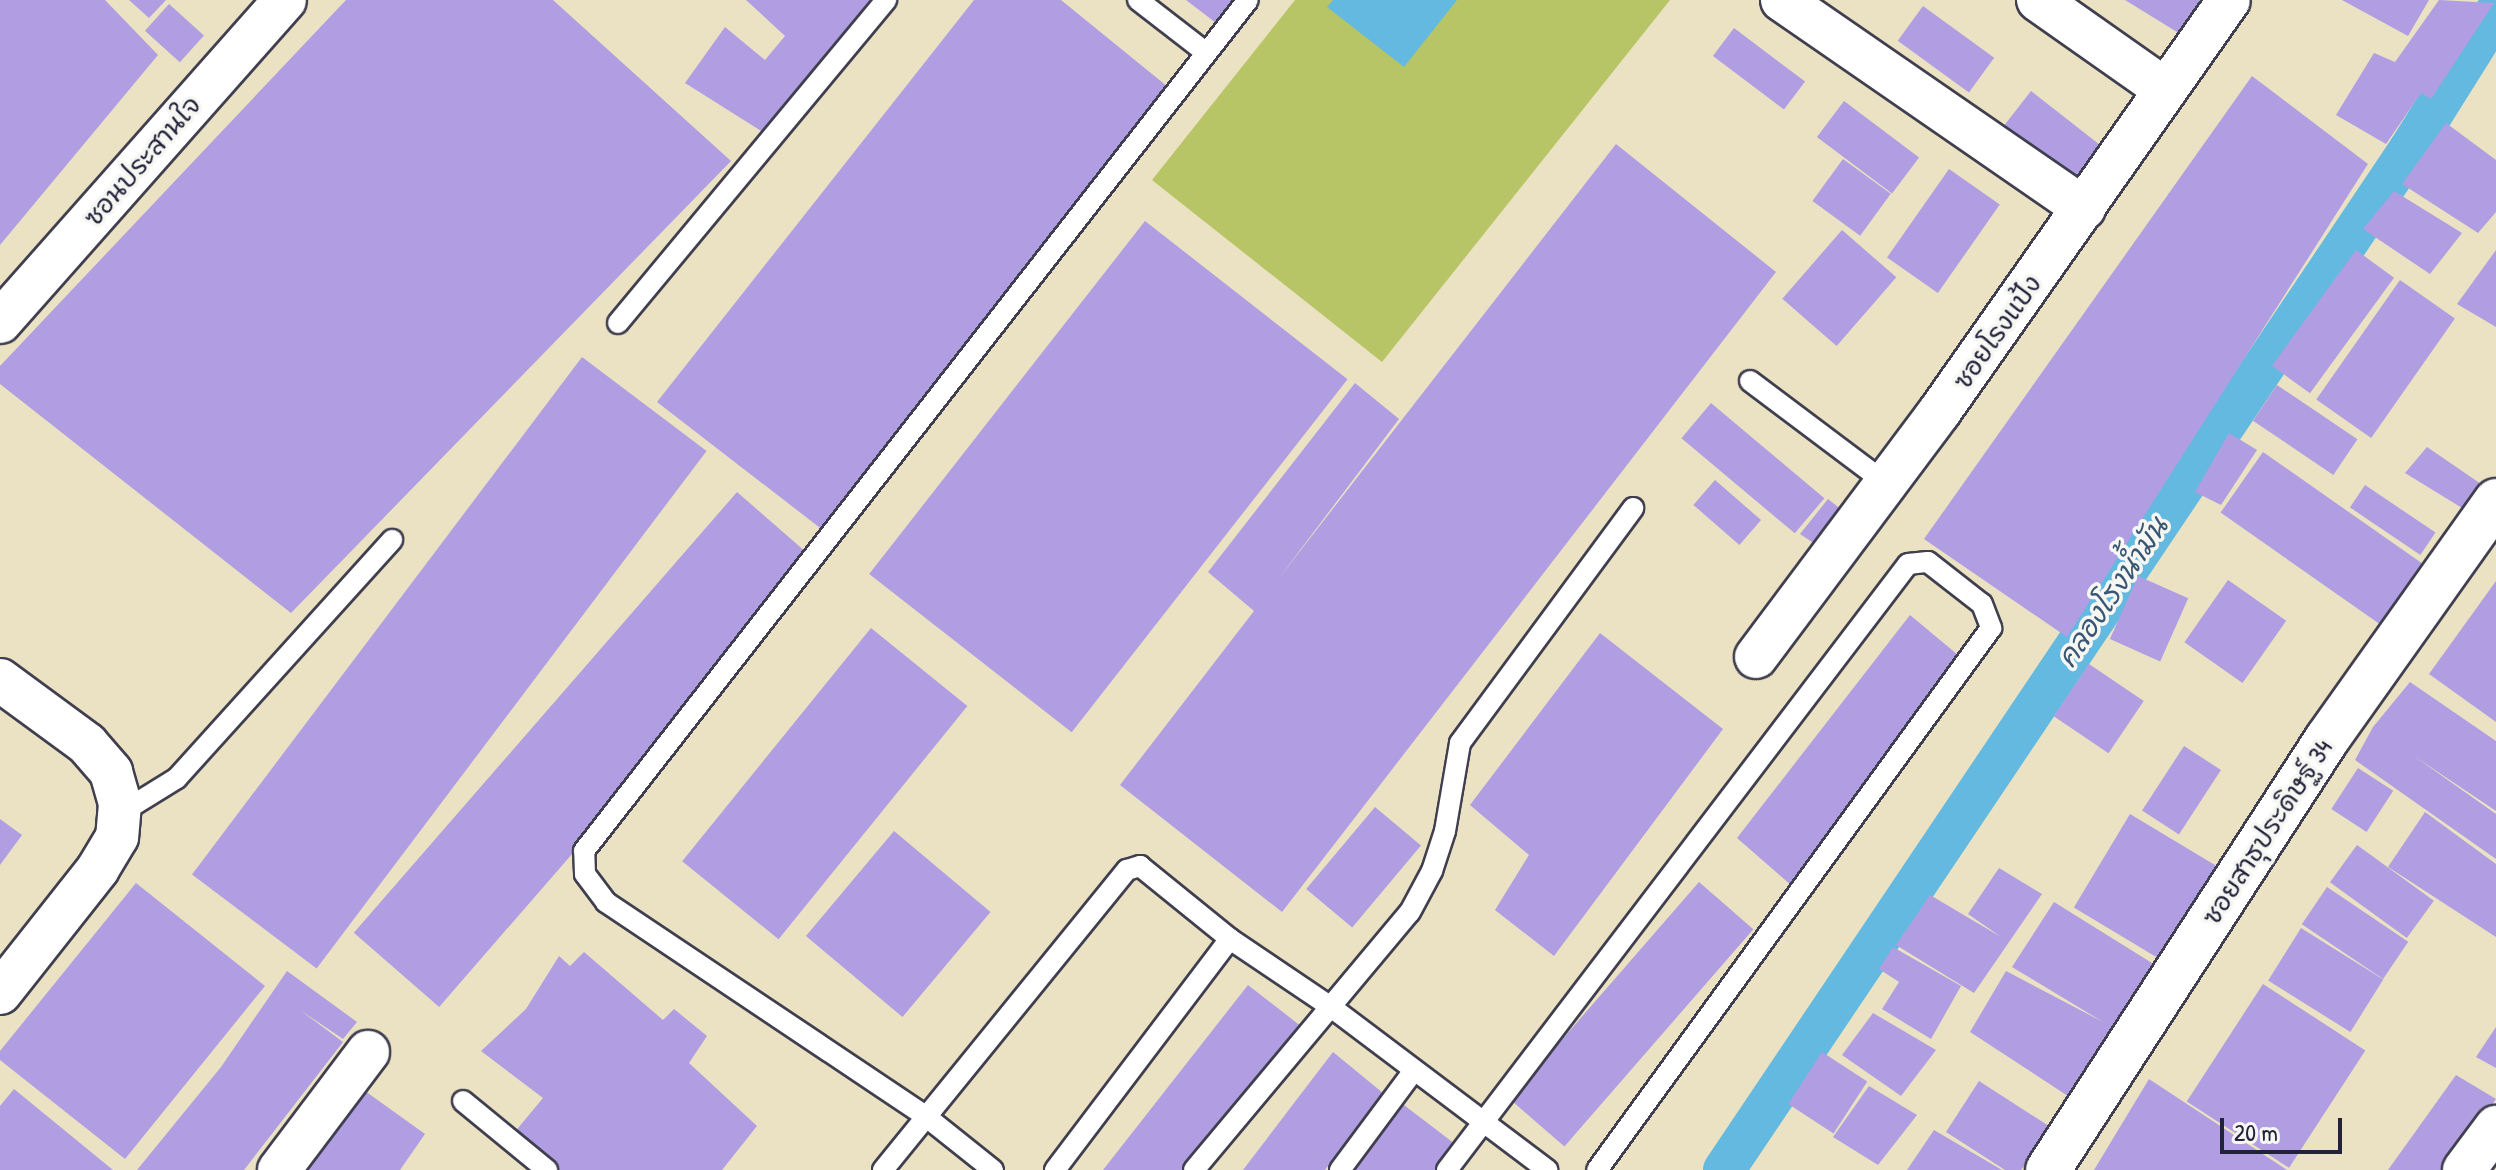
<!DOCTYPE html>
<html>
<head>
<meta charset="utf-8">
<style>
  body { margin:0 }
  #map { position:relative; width:2496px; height:1170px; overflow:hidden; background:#eae2c2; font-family:"Patrick Hand","Playpen Sans Thai",sans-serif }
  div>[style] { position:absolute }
  .green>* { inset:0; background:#b8c566 }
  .water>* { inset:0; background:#63b9e0 }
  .canal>* { height:42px; margin:-21px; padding:0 21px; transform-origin:21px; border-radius:21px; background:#63b9e0 }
  .building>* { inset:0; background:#b19ee2; transform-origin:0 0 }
  .roads { filter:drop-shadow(2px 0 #403f4f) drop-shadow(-2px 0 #403f4f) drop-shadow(0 2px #403f4f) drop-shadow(0 -2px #403f4f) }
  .lane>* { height:20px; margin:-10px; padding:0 10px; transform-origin:10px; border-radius:10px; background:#fff }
  .street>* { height:42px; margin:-21px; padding:0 21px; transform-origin:21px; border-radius:21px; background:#fff }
  .secondary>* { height:44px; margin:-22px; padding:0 22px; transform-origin:22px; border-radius:22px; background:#fff }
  span { translate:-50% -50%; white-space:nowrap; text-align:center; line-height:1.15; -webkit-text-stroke:7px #f6f6f2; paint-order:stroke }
  .street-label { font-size:26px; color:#22223b }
  .water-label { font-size:28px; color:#395775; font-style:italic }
  .scale { position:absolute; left:2220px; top:1118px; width:122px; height:36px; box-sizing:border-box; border:4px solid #22223b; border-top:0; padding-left:10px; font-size:24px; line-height:28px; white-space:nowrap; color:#22223b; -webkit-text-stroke:6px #f6f6f2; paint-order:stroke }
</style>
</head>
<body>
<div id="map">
  <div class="green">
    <i style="clip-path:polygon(1295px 0,1670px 0,1382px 362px,1152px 180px)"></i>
  </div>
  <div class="water">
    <i style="clip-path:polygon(1333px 0,1457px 0,1404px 67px,1327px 7px)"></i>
  </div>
  <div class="canal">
    <i style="left:1724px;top:1170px;width:1230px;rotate:-56.1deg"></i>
    <i style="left:2410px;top:149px;width:162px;rotate:-57.9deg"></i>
  </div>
  <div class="building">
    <i style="clip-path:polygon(0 0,105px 0,158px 55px,0 245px)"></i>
    <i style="clip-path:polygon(129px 0,166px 0,149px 18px)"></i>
    <i style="clip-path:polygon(346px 0,553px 0,731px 161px,291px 613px,0 384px,0 366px)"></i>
    <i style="clip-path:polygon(746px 0,890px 0,766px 134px,685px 83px,725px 27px,765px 60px,785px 36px)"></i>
    <i style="clip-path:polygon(974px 0,1061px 0,1184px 100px,837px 541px,657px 402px)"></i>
    <i style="clip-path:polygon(1186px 0,1235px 0,1216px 23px)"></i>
    <i style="clip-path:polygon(2125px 0,2201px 0,2212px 8px,2190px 40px)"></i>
    <i style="clip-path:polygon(2342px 0,2429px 0,2408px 36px)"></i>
    <i style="clip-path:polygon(2439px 0,2494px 3px,2431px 99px,2421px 93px,2386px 144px,2336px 115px,2374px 53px,2395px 62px)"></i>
    <i style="left:169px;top:4px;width:47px;height:36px;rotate:42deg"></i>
    <i style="left:1923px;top:6px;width:88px;height:43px;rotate:36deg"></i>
    <i style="left:1734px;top:28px;width:89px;height:35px;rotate:37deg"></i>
    <i style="clip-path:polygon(2252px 76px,2368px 164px,2067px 637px,1924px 539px)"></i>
    <i style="left:2031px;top:91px;width:101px;height:43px;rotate:38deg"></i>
    <i style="left:1844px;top:101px;width:94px;height:45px;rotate:37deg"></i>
    <i style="clip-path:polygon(2446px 123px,2496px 160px,2496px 212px,2478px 233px,2402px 184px)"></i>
    <i style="clip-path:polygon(1616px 144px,1776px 272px,1282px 912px,1120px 785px,1254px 611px,1208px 572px,1355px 383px,1399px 419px,1276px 582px)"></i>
    <i style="left:1843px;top:159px;width:59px;height:52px;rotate:36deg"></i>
    <i style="left:1949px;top:169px;width:62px;height:108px;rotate:35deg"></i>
    <i style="clip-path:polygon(2394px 191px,2462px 233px,2430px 274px,2363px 229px)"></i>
    <i style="left:1145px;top:221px;width:257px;height:448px;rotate:38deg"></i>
    <i style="left:1842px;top:230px;width:72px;height:91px;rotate:41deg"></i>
    <i style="left:2356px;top:250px;width:47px;height:143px;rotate:36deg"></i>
    <i style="clip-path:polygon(2496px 250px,2496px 327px,2457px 304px)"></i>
    <i style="left:2400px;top:280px;width:67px;height:146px;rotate:35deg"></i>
    <i style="left:582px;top:357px;width:156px;height:648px;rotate:37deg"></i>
    <i style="left:2277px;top:385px;width:97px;height:43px;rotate:34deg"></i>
    <i style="left:1711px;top:403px;width:148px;height:46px;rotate:40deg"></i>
    <i style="clip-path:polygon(2229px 433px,2257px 450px,2221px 505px,2195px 492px)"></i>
    <i style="clip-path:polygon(2427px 447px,2484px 486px,2467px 511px,2405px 473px)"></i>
    <i style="left:2263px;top:452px;width:195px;height:74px;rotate:35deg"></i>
    <i style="left:1715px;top:480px;width:61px;height:33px;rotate:41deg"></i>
    <i style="left:2365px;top:485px;width:85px;height:27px;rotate:34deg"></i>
    <i style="left:737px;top:492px;width:113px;height:584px;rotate:41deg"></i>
    <i style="clip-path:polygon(1828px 499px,1851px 517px,1827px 552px,1800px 534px)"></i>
    <i style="left:2138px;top:576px;width:55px;height:69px;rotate:24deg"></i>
    <i style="left:2228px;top:580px;width:71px;height:76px;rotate:35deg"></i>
    <i style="clip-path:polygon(2496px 581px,2496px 722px,2429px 674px)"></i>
    <i style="clip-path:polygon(1910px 615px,1958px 655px,1791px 885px,1737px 838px)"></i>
    <i style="left:871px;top:628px;width:124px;height:300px;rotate:39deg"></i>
    <i style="clip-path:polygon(1600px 633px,1723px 729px,1554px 956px,1495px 910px,1529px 855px,1470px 805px)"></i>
    <i style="left:2089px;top:664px;width:66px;height:63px;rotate:34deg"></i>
    <i style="clip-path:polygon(2410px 682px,2496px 741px,2496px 811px,2414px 756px,2496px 814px,2496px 859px,2355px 760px,2373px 727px)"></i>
    <i style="left:2184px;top:746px;width:44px;height:77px;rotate:33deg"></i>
    <i style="left:2358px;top:768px;width:42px;height:49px;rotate:33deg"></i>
    <i style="left:1375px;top:807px;width:60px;height:107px;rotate:40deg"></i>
    <i style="clip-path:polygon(2425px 812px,2496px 864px,2496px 937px,2388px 867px)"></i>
    <i style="left:2130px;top:814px;width:100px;height:109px;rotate:31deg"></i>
    <i style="clip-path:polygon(0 819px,22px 835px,0 865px)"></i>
    <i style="left:894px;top:831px;width:126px;height:137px;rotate:40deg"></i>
    <i style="left:2357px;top:845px;width:95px;height:46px;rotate:36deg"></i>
    <i style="clip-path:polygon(1999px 868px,2042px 894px,1974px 993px,1896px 945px,1930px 895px,2001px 937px,1968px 914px)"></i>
    <i style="left:1699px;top:882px;width:72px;height:288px;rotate:41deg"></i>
    <i style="clip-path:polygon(136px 883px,265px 986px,125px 1159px,0 1060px,0 1051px)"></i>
    <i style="left:2327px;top:887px;width:98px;height:45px;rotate:34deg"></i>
    <i style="clip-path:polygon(2054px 902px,2160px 968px,2071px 1098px,1970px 1032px,2006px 971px,2103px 1022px,2012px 967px)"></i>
    <i style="left:2301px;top:928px;width:97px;height:62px;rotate:32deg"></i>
    <i style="clip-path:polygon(1893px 947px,1961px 986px,1931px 1039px,1882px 1009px,1899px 982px,1879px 969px)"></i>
    <i style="clip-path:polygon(584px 952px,663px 1020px,674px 1009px,707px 1036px,689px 1063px,757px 1126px,722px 1170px,547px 1170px,509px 1139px,543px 1098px,481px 1051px,526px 1009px,559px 956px,570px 966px)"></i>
    <i style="clip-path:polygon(287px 971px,357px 1022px,343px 1039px,300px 1010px,343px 1042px,244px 1170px,137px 1170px,221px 1067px)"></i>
    <i style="left:2263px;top:984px;width:122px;height:140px;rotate:33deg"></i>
    <i style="clip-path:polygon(1248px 985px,1302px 1027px,1190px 1170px,1103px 1170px)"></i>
    <i style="clip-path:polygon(1873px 1013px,1936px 1050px,1901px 1096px,1842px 1055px)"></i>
    <i style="clip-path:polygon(2496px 1027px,2496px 1068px,2476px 1057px)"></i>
    <i style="clip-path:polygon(1333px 1052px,1383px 1093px,1325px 1170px,1243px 1170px)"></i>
    <i style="left:1822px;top:1052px;width:54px;height:62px;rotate:33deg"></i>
    <i style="clip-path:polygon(2456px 1075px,2496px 1099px,2445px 1170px,2388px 1170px)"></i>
    <i style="clip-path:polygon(2149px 1079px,2281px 1166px,2287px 1170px,2094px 1170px)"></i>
    <i style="clip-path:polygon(1979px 1081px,2052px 1128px,2021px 1170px,2005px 1170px,1946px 1132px)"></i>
    <i style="clip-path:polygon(1869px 1086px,1917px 1115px,1878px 1165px,1833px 1137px)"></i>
    <i style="clip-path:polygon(14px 1089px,113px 1170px,0 1170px,0 1106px)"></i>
    <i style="clip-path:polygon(365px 1091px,425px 1134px,400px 1170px,305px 1170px)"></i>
    <i style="clip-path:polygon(1400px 1102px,1455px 1144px,1436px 1170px,1346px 1170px)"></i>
    <i style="clip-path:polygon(1934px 1130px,2002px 1170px,1907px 1170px)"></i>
  </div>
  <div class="roads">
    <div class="lane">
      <i style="left:1138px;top:0;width:83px;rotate:37.7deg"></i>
      <i style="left:618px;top:323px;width:420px;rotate:-50.3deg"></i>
      <i style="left:1750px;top:381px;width:171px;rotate:36.9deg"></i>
      <i style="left:119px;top:814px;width:68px;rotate:-31.8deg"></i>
      <i style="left:177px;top:778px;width:321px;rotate:-47.9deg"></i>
      <i style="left:463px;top:1101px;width:109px;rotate:39.4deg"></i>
      <i style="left:883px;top:1170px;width:387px;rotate:-50.9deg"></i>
      <i style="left:1127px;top:870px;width:14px;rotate:-17deg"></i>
      <i style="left:1140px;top:866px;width:116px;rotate:39deg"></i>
      <i style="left:993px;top:1170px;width:88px;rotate:-141.4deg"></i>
      <i style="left:924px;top:1115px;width:383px;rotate:-146.2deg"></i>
      <i style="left:606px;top:902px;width:35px;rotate:-127deg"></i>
      <i style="left:585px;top:874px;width:23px;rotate:-92deg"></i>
      <i style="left:584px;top:851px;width:1079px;rotate:-52.04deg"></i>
      <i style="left:1055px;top:1170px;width:290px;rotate:-52.9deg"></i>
      <i style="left:1230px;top:939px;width:122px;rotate:34deg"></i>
      <i style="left:1331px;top:1007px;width:271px;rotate:37deg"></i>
      <i style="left:1194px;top:1170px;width:336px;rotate:-50.1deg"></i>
      <i style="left:1410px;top:912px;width:47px;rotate:-61.8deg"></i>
      <i style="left:1432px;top:871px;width:42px;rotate:-72deg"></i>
      <i style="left:1445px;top:831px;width:89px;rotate:-80.3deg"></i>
      <i style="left:1460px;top:743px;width:292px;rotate:-53.6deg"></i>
      <i style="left:1340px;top:1170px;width:121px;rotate:-53.4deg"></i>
      <i style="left:1447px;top:1170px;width:761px;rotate:-52.74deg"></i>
      <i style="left:1908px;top:564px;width:20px;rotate:-6deg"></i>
      <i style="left:1928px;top:562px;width:68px;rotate:37.9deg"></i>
      <i style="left:1982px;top:604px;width:26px;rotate:69deg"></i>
      <i style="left:1991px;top:628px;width:670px;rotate:126.01deg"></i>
    </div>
    <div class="street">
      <i style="left:1782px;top:0;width:367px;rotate:34.6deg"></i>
      <i style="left:2038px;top:0;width:156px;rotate:35.1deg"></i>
      <i style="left:0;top:322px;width:430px;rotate:-48.5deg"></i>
      <i style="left:1756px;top:657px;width:307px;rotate:-53.2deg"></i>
      <i style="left:1940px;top:411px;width:502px;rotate:-54.89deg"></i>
      <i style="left:0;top:680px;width:108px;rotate:36.3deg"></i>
      <i style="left:87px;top:744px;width:37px;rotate:49deg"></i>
      <i style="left:111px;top:772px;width:33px;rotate:74deg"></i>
      <i style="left:120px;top:804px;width:33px;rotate:95deg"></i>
      <i style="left:117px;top:837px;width:37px;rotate:121deg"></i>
      <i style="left:98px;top:869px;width:158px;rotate:128.3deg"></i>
      <i style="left:279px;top:1170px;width:148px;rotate:-53deg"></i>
      <i style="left:2464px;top:1170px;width:54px;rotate:-53.3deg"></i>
    </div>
    <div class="secondary">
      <i style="left:2048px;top:1170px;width:513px;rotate:-57.08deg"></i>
      <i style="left:2327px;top:739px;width:292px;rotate:-54.6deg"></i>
    </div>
  </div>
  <div class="street-label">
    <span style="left:142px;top:161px;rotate:-49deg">ซอนประสานใจ</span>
    <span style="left:1997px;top:332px;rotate:-55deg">ซอยโรงแป้ง</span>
    <span style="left:2267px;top:832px;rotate:-57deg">ซอยสาธุประดิษฐ์ 34</span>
  </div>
  <div class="water-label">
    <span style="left:2112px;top:592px;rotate:-56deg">คลองโรงน้ำมัน</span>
  </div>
  <div class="scale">20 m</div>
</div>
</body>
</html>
